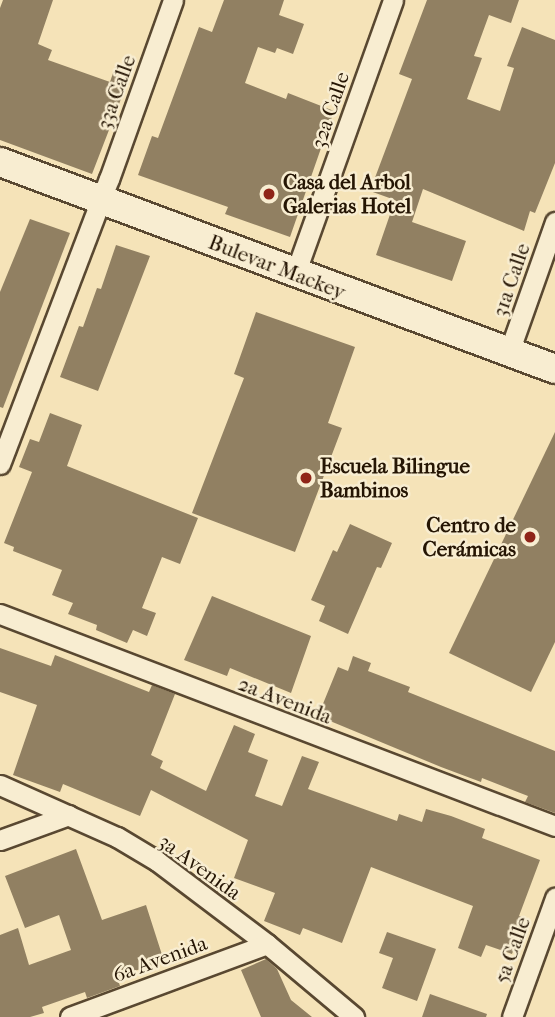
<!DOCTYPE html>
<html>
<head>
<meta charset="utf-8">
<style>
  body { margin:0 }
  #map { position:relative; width:555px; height:1017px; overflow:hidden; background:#f5e3b8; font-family:"IM FELL French Canon",serif }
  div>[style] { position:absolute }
  .building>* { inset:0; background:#918062 }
  .roads { filter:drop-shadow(2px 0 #594831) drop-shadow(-2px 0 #594831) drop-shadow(0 2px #594831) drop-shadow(0 -2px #594831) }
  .minor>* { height:19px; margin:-9.5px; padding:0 9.5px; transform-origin:9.5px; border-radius:9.5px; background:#f8edd1 }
  .secondary>* { height:28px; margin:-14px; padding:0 14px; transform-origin:14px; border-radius:14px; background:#f8edd1 }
  .dots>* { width:19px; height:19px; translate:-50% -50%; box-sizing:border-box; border:4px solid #f8edd1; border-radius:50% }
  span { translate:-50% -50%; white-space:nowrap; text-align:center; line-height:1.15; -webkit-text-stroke:5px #f8edd1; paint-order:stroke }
  .street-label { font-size:21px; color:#251504 }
  .poi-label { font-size:21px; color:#251504; font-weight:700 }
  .left { translate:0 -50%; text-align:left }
  .right { translate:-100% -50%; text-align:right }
</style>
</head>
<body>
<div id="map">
  <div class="building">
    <i style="clip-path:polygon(3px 0,53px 0,38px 44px,52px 50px,48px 60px,110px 82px,115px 67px,131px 73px,92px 174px,0 140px,0 8px)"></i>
    <i style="clip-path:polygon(224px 0,284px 0,279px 15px,304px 24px,293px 54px,277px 48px,275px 53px,258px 47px,245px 83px,286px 99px,288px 93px,334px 111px,290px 237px,225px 214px,228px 207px,138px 175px,152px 136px,158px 138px,199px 27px,212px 32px)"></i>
    <i style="clip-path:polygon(427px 0,519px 0,511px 23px,489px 15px,474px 56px,482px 58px,467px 99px,500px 111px,514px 68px,507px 66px,522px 27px,555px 40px,555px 163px,535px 213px,530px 211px,524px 231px,423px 189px,412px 222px,466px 241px,452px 281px,376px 255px,395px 200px,370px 191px,412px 79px,399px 74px)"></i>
    <i style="clip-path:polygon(30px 219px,70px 233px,3px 408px,0 407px,0 292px)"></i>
    <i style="clip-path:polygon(116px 245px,150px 256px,98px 391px,60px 377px,79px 326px,83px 327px,97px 288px,101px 289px)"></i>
    <i style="clip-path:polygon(256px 312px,355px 347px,328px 423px,342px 428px,295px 552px,192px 513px,244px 378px,234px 374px)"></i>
    <i style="clip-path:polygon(50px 413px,82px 425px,67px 466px,198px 518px,180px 564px,162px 557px,142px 608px,156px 613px,147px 636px,133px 630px,127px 643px,96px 630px,97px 625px,68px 614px,73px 603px,52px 595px,62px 570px,13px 551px,14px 547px,4px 543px,32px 472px,19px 467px,30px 439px,39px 442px)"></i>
    <i style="clip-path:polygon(555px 432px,555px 642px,531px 692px,449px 653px)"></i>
    <i style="clip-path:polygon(350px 524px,392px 543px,381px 568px,377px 567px,348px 634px,319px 621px,325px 606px,311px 600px,333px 550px,337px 552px)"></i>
    <i style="clip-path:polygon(212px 596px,311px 636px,291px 693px,230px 668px,227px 676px,184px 660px)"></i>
    <i style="clip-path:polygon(0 648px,51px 666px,55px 655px,149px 692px,152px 685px,175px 694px,151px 755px,163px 761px,160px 768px,206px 791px,234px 725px,255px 734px,248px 752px,268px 760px,255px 796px,282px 806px,302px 756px,319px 762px,308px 789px,397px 821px,399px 814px,422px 822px,426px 809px,451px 816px,485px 829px,482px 838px,540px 860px,519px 916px,525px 918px,512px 954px,486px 945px,481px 957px,458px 948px,473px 906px,371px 867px,342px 943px,303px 928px,300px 935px,264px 921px,275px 893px,234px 878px,248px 840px,151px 790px,140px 816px,63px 784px,60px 792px,13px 775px,37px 705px,0 692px)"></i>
    <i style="clip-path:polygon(353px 656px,371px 663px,368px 671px,410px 687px,408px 692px,555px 751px,555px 813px,525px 802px,528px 796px,482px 778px,481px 782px,441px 767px,318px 716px,338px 667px,348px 671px)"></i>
    <i style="clip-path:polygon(76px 849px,102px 920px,146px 905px,164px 961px,117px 977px,120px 986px,87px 998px,85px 992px,42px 1007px,44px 1013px,30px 1017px,0 1017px,0 935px,18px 928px,29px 965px,71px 950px,59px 915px,25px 928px,5px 876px)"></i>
    <i style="clip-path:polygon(387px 932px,436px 949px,417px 1001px,382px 988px,393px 958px,379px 953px)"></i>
    <i style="clip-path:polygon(266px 959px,277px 969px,291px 1000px,312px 1017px,261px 1017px,241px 970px)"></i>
    <i style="clip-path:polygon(430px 994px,487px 1014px,486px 1017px,422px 1017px)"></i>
  </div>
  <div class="roads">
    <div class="minor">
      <i style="left:295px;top:274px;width:291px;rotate:-70.3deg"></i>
      <i style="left:509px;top:352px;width:138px;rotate:-70.5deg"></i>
      <i style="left:0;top:464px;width:305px;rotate:-69.1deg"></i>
      <i style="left:109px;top:179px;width:190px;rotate:-70.3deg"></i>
      <i style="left:0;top:614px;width:594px;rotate:20.91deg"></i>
      <i style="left:0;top:785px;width:128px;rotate:24deg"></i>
      <i style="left:117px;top:837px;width:47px;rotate:31deg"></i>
      <i style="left:157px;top:861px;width:138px;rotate:37deg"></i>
      <i style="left:267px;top:944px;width:114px;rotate:40deg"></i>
      <i style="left:0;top:840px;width:73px;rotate:-19.9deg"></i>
      <i style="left:70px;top:1017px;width:210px;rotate:-20.3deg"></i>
      <i style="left:512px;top:1017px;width:127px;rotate:-70.1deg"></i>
    </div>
    <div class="secondary">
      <i style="left:0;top:162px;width:592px;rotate:20.45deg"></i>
    </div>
  </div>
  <div class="dots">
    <i style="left:269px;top:194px;background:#8f2418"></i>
    <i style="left:306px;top:478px;background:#8f2418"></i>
    <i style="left:530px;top:537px;background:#8f2418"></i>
  </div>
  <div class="street-label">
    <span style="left:116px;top:92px;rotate:-70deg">33a Calle</span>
    <span style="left:330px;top:110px;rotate:-71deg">32a Calle</span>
    <span style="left:277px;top:267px;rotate:21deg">Bulevar Mackey</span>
    <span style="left:511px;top:280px;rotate:-71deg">31a Calle</span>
    <span style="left:285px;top:700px;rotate:21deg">2a Avenida</span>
    <span style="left:200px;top:867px;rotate:36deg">3a Avenida</span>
    <span style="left:512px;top:950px;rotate:-70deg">5a Calle</span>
    <span style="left:160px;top:959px;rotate:-20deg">6a Avenida</span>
  </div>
  <div class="poi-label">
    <span class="left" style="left:283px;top:194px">Casa del Arbol<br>Galerias Hotel</span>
    <span class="left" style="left:320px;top:478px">Escuela Bilingue<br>Bambinos</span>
    <span class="right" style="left:516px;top:537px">Centro de<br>Cerámicas</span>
  </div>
</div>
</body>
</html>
